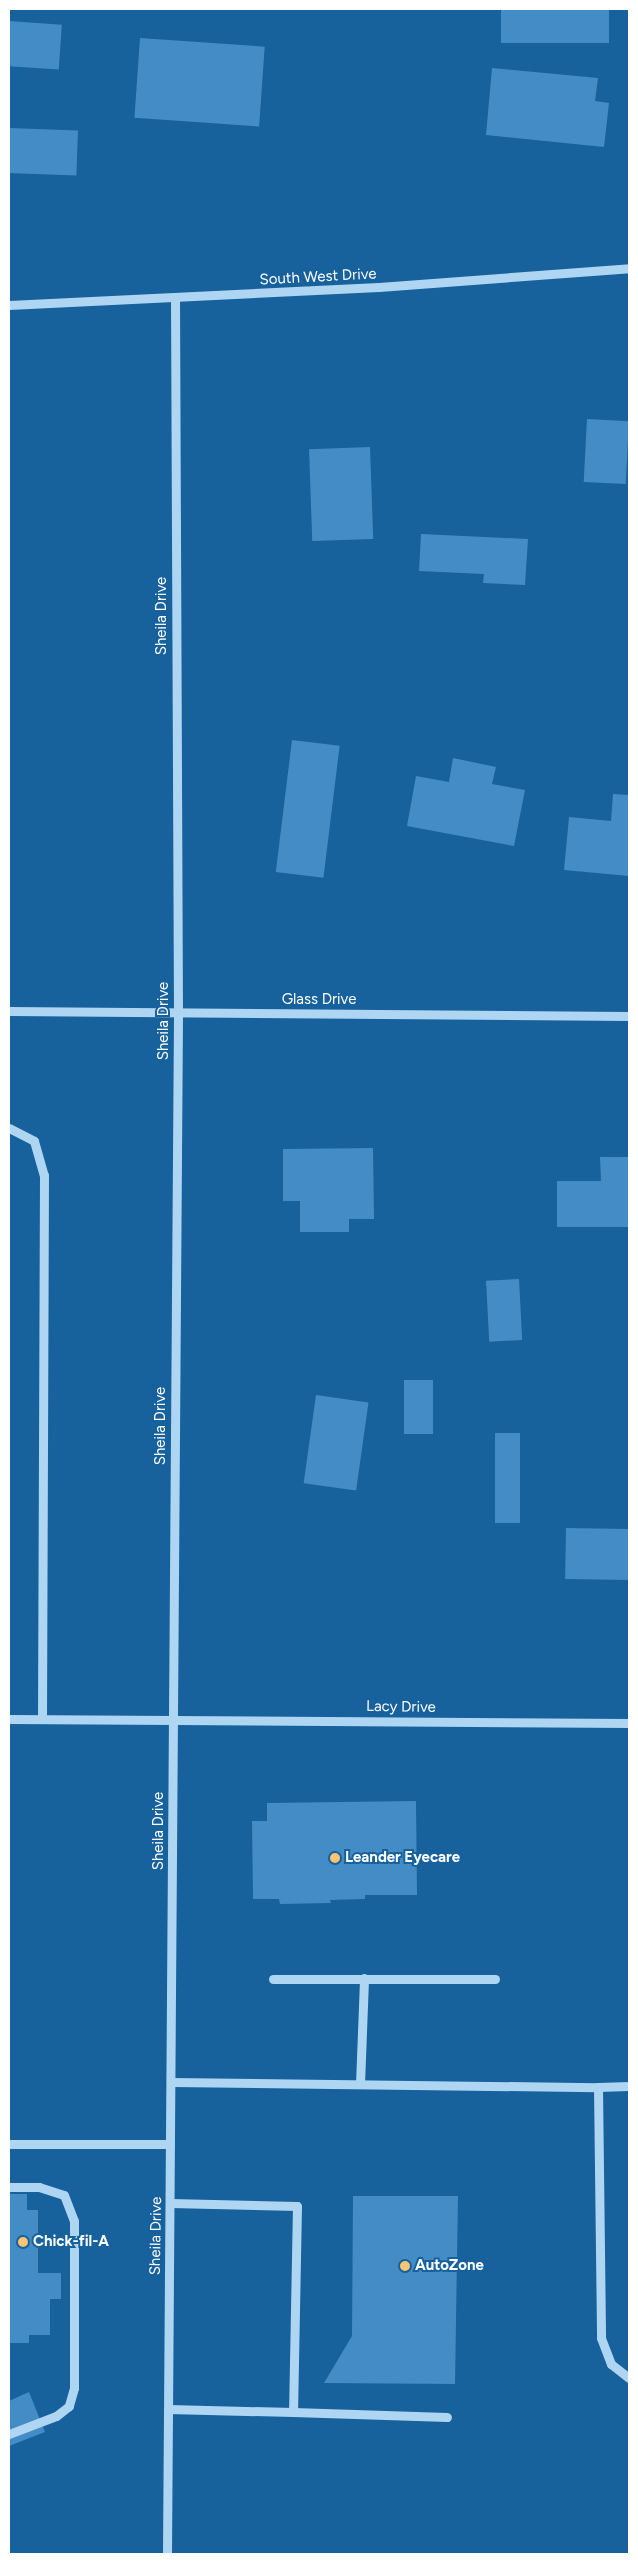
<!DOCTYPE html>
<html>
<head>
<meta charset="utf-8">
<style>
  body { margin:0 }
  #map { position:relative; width:638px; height:2563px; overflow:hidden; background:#17619d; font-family:Figtree,sans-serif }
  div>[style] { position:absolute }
  .building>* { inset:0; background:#448cc5; transform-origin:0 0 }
  .minor>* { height:9px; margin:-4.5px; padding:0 4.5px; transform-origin:4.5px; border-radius:4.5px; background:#aed5f2 }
  .dots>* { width:14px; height:14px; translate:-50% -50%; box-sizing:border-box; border:2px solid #17619d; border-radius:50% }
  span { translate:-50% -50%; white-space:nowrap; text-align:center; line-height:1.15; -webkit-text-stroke:4px #17619d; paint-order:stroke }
  .street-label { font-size:15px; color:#fff }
  .poi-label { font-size:15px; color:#fff; font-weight:700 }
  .left { translate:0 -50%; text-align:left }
  .frame { position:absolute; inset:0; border:10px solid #fff; pointer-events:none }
</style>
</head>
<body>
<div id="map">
  <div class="building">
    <i style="left:501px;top:9px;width:108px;height:34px"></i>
    <i style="left:9px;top:21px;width:53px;height:45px;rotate:4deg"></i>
    <i style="left:140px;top:38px;width:125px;height:80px;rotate:4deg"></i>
    <i style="clip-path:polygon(492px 68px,598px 78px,595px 101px,609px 103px,604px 147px,486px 135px)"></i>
    <i style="left:9px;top:128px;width:69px;height:45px;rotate:2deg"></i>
    <i style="left:587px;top:419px;width:42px;height:63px;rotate:3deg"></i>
    <i style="left:370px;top:447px;width:92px;height:61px;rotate:88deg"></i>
    <i style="clip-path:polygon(421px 534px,528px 539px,525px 585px,483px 583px,484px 574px,419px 571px)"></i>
    <i style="left:292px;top:740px;width:48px;height:133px;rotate:7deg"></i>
    <i style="clip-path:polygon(453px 758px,496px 767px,492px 784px,525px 790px,514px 846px,407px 826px,416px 776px,449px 782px)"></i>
    <i style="clip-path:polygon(613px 794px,629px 795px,629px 876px,564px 870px,569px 817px,611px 821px)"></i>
    <i style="clip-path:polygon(373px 1148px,374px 1219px,349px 1219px,349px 1232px,300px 1232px,300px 1201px,283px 1201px,283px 1149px)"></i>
    <i style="clip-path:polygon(600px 1157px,629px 1157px,629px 1227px,557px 1227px,557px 1181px,601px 1181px)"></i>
    <i style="left:519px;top:1279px;width:61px;height:33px;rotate:87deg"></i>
    <i style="left:433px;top:1380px;width:54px;height:29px;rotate:90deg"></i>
    <i style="left:316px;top:1395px;width:53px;height:89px;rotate:8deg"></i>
    <i style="left:495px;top:1433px;width:25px;height:90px"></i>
    <i style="left:566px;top:1528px;width:63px;height:51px;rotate:1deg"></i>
    <i style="clip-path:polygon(416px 1801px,417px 1895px,365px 1895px,365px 1899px,330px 1900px,331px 1903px,280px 1904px,279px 1899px,253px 1899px,252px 1821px,267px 1821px,267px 1803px)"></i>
    <i style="clip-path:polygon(9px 2194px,27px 2194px,27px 2210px,38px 2210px,38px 2273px,61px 2273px,61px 2299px,50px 2299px,50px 2335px,29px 2335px,29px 2343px,9px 2343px)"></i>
    <i style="clip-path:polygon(353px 2196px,458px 2196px,455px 2384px,324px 2383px,352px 2336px)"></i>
    <i style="clip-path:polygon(29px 2392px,45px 2432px,9px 2446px,9px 2401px)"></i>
  </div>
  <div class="minor">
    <i style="left:9px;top:305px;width:370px;rotate:-2.8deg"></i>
    <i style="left:379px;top:287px;width:251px;rotate:-4.3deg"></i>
    <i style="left:9px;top:1011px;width:620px;rotate:0.46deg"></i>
    <i style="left:9px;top:1128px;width:28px;rotate:27deg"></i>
    <i style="left:34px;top:1141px;width:35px;rotate:74deg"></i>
    <i style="left:44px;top:1175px;width:544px;rotate:90.21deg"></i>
    <i style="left:9px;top:1719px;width:620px;rotate:0.37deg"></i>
    <i style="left:273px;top:1979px;width:222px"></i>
    <i style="left:171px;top:2082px;width:427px;rotate:0.7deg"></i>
    <i style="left:598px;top:2087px;width:251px;rotate:89.3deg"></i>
    <i style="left:601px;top:2338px;width:28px;rotate:69deg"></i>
    <i style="left:611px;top:2364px;width:23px;rotate:38deg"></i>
    <i style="left:360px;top:2084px;width:106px;rotate:-87.8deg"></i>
    <i style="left:598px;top:2087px;width:31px;rotate:-2deg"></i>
    <i style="left:9px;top:2144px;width:161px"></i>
    <i style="left:9px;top:2187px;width:30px"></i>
    <i style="left:39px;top:2187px;width:26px;rotate:18deg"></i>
    <i style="left:64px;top:2195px;width:28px;rotate:69deg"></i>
    <i style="left:74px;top:2221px;width:167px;rotate:90deg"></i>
    <i style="left:74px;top:2388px;width:19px;rotate:106deg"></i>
    <i style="left:69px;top:2406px;width:16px;rotate:142deg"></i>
    <i style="left:56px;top:2416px;width:50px;rotate:159deg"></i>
    <i style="left:170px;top:2203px;width:127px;rotate:1.4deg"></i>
    <i style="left:297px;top:2206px;width:206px;rotate:91.1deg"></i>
    <i style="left:293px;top:2412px;width:154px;rotate:1.9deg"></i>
    <i style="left:168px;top:2409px;width:125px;rotate:1.4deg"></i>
    <i style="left:167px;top:2554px;width:1541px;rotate:-89.59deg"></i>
    <i style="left:178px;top:1013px;width:715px;rotate:-90.24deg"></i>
  </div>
  <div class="dots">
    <i style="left:335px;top:1858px;background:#ffc570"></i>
    <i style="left:23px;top:2242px;background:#ffc570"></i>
    <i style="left:405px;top:2266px;background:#ffc570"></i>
  </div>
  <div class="street-label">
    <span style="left:318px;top:277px;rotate:-3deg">South West Drive</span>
    <span style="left:162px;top:616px;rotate:-90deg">Sheila Drive</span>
    <span style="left:319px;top:1000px">Glass Drive</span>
    <span style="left:164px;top:1021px;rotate:-90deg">Sheila Drive</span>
    <span style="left:161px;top:1426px;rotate:-90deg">Sheila Drive</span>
    <span style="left:401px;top:1707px;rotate:1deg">Lacy Drive</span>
    <span style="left:159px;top:1831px;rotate:-90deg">Sheila Drive</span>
    <span style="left:156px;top:2236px;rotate:-89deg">Sheila Drive</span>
  </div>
  <div class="poi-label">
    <span class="left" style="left:345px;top:1858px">Leander Eyecare</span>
    <span class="left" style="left:33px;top:2242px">Chick-fil-A</span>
    <span class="left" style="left:415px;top:2266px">AutoZone</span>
  </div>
  <div class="frame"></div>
</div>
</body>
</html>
